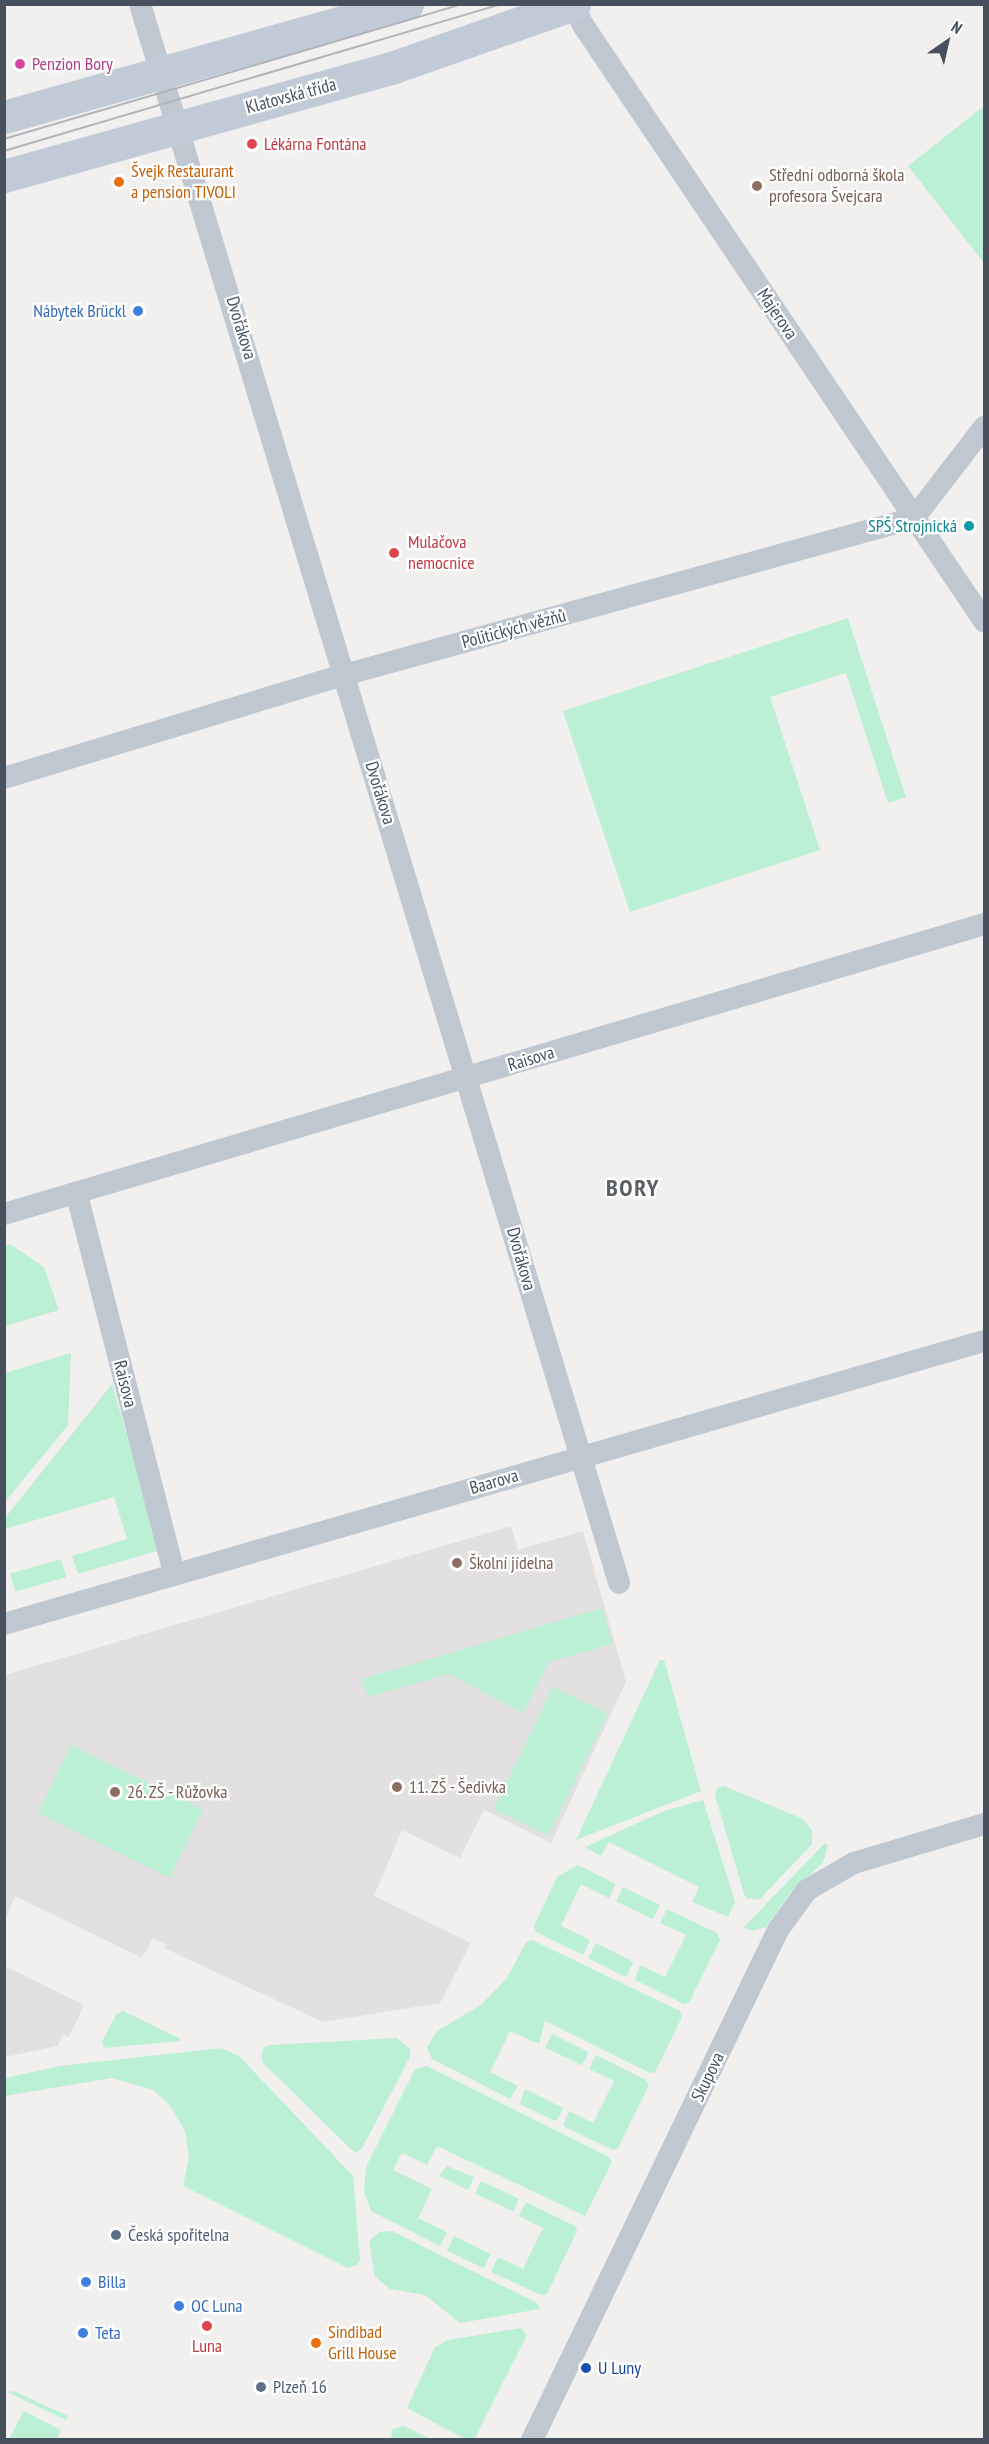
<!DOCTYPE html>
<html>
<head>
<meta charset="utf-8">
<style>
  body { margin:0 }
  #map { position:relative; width:989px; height:2444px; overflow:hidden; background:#f2efef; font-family:"PT Sans Narrow",sans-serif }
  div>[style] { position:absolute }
  .education>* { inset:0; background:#e3e0e1 }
  .green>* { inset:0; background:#bcf0d4; transform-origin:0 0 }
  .minor>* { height:22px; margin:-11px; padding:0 11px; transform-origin:11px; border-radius:11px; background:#bfc8d1 }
  .secondary>* { height:33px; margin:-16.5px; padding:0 16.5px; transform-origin:16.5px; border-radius:16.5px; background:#c1cbd8 }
  .tram>* { height:1.5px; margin:-0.75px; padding:0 0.75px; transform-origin:0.75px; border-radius:0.75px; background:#b1b4ba }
  .dots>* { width:16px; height:16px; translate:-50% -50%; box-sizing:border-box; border:3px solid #fff; border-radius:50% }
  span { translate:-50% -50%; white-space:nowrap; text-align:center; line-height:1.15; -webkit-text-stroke:4.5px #fff; paint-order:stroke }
  .hotel-label { font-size:18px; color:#b23c85 }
  .left { translate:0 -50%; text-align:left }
  .street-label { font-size:18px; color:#46515d }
  .health-label { font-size:18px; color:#be3a42 }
  .food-label { font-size:18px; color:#c56008 }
  .education-label { font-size:18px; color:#785e54 }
  .shop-label { font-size:18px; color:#366cbe }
  .right { translate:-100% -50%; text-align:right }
  .culture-label { font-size:18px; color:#0d838f }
  .service-label { font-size:18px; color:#4e5e75 }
  .transit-label { font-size:18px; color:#164399 }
  .district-label { font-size:24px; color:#5b5f64; font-weight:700; letter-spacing:1.5px }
  .frame { position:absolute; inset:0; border:6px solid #46515d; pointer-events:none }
  .north { position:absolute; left:917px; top:12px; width:60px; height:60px; -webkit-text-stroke:4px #fff; paint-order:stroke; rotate:34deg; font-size:16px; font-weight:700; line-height:24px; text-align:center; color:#46515d }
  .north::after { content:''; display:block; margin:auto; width:21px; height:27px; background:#46515d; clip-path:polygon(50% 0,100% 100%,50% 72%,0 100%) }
</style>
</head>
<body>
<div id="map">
  <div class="education">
    <i style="clip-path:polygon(511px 1526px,518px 1550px,583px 1531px,626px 1682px,551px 1843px,484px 1810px,460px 1858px,402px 1830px,374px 1896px,471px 1943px,440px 2003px,323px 2022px,164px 1948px,166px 1944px,153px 1938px,142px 1958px,15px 1896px,5px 1921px,5px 1675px)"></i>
    <i style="clip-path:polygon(5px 1966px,84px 2005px,69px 2037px,63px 2034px,58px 2046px,5px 2057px)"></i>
  </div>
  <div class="green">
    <i style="clip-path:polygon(984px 106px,984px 263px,908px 166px)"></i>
    <i style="clip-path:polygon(848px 618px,906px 797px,888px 803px,846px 673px,770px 697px,820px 850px,630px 912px,563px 711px)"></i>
    <i style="clip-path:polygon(10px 1244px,44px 1267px,59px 1310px,5px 1326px,5px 1246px)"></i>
    <i style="clip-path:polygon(71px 1353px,68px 1425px,5px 1502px,5px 1373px)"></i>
    <i style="clip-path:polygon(112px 1384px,160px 1550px,78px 1574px,72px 1556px,127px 1539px,114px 1497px,5px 1529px,5px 1518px)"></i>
    <i style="left:61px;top:1559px;width:19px;height:53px;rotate:74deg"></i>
    <i style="clip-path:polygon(602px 1608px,613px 1644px,549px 1662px,523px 1713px,449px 1674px,368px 1697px,362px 1679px)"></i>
    <i style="clip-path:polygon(660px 1660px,664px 1660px,701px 1791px,576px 1840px)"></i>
    <i style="left:553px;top:1687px;width:61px;height:136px;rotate:26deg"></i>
    <i style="left:71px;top:1745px;width:147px;height:76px;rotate:26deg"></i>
    <i style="clip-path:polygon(724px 1786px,803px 1819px,812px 1830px,812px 1844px,759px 1900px,747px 1898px,744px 1894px,715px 1795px,717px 1788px)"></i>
    <i style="clip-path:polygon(703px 1800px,735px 1902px,728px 1917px,692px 1902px,699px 1887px,609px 1842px,601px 1856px,585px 1847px,664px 1811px)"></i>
    <i style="clip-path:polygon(825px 1843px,828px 1845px,823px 1863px,790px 1893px,766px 1927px,752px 1931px,744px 1927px)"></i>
    <i style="clip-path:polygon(578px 1865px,616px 1884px,609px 1898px,581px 1884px,561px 1926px,590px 1940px,583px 1955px,536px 1932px,534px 1926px,557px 1877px)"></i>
    <i style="left:623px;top:1887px;width:41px;height:16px;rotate:26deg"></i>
    <i style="clip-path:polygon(667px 1909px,717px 1933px,720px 1940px,689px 2003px,684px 2004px,635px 1980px,640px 1965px,665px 1977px,686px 1935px,660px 1923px)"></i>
    <i style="clip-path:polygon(532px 1940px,680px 2011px,682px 2017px,655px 2072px,650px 2073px,545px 2021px,539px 2044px,510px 2031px,490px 2072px,518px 2086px,510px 2099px,432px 2059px,427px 2048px,436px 2032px,482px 2004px,507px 1978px,526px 1942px)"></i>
    <i style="left:596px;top:1943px;width:42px;height:17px;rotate:27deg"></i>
    <i style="clip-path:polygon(123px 2011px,179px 2038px,180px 2041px,104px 2048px,102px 2042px,116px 2015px)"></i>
    <i style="left:552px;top:2034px;width:41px;height:15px;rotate:26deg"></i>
    <i style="clip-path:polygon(397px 2038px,410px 2049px,410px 2057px,361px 2150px,355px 2153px,263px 2063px,261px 2057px,264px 2047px,270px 2045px)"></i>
    <i style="clip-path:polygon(221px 2048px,239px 2056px,353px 2176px,360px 2260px,357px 2265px,348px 2268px,183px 2186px,189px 2157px,185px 2131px,169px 2104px,153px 2090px,112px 2078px,5px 2096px,5px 2078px,60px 2066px)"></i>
    <i style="clip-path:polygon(596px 2055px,646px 2080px,649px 2085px,618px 2148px,613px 2150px,563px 2126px,569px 2111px,593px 2123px,614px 2081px,589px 2069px)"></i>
    <i style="clip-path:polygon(427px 2066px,609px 2157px,612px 2162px,585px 2216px,437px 2146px,427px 2165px,402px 2153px,393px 2170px,432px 2189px,418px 2218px,447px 2232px,440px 2246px,371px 2211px,364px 2191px,366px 2167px,415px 2069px)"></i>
    <i style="clip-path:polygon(525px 2089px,563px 2108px,558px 2118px,555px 2121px,520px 2104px)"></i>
    <i style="clip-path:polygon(447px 2166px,474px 2177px,468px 2190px,439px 2176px)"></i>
    <i style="left:481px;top:2181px;width:42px;height:14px;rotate:25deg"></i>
    <i style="clip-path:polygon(526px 2202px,575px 2226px,577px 2231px,547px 2294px,541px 2295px,491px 2272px,498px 2257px,523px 2269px,543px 2228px,519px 2216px)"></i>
    <i style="clip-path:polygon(392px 2231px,537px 2303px,540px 2309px,460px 2323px,425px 2295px,390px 2289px,375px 2277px,369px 2241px,379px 2232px)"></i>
    <i style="left:454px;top:2236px;width:41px;height:16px;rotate:26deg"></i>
    <i style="clip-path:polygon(521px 2328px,527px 2335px,475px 2438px,465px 2439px,407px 2408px,435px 2347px,448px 2340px)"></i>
    <i style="clip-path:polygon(14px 2391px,68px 2416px,66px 2420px,7px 2392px)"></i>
    <i style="clip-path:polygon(24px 2411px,61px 2430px,57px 2439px,9px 2439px)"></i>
    <i style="clip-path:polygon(402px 2426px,404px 2426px,431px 2439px,391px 2439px,392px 2430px)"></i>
  </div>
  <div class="minor">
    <i style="left:140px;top:4px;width:1650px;rotate:73.12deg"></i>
    <i style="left:572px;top:4px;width:27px;rotate:62deg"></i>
    <i style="left:585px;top:28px;width:715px;rotate:56.07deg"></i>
    <i style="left:4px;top:778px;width:355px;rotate:-16.9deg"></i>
    <i style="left:344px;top:675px;width:591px;rotate:-15.4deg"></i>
    <i style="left:914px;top:518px;width:115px;rotate:-52.4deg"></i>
    <i style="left:77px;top:1195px;width:390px;rotate:75.6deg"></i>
    <i style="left:4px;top:1214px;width:1022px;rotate:-16.48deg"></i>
    <i style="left:4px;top:1624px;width:1020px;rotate:-16.11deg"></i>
    <i style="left:532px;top:2440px;width:566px;rotate:-64.25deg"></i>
    <i style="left:778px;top:1930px;width:49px;rotate:-54.1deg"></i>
    <i style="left:807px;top:1890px;width:54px;rotate:-29.9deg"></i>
    <i style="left:854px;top:1863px;width:136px;rotate:-16.7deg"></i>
  </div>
  <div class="secondary">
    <i style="left:4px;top:117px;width:419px;rotate:-15.7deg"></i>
    <i style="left:4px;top:176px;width:405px;rotate:-15.6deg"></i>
    <i style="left:394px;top:67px;width:191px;rotate:-19.3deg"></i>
  </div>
  <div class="tram">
    <i style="left:4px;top:139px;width:479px;rotate:-16.4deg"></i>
    <i style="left:4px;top:151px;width:519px;rotate:-16.45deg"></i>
  </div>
  <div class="dots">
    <i style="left:20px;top:64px;background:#d1479c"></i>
    <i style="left:252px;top:144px;background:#e0444e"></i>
    <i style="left:119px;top:182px;background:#e8710a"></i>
    <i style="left:757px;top:186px;background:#8d6e63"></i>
    <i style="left:138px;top:311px;background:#3f7fe0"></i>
    <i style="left:969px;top:526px;background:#0f9aa8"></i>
    <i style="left:394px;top:553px;background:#e0444e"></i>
    <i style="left:457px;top:1563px;background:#8d6e63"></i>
    <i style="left:397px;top:1787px;background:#8d6e63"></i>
    <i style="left:115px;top:1792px;background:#8d6e63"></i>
    <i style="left:116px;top:2235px;background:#5c6f8a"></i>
    <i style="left:86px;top:2282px;background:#3f7fe0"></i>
    <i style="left:179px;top:2306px;background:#3f7fe0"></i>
    <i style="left:207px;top:2326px;background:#e0444e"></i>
    <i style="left:83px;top:2333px;background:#3f7fe0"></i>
    <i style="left:316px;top:2343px;background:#e8710a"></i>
    <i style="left:586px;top:2368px;background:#1a4fb4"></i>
    <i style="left:261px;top:2387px;background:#5c6f8a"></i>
  </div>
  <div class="hotel-label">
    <span class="left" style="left:32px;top:64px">Penzion Bory</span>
  </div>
  <div class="street-label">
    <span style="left:291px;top:96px;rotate:-15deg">Klatovská třída</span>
    <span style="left:777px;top:314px;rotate:56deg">Majerova</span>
    <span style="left:241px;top:328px;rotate:73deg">Dvořákova</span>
    <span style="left:514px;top:629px;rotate:-15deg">Politických vězňů</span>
    <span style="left:380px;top:793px;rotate:73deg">Dvořákova</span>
    <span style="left:531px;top:1059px;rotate:-17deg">Raisova</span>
    <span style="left:521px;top:1259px;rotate:74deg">Dvořákova</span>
    <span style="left:125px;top:1384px;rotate:76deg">Raisova</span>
    <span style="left:494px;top:1482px;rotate:-16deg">Baarova</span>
    <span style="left:708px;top:2077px;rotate:-64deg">Skupova</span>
  </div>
  <div class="health-label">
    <span class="left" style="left:264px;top:144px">Lékárna Fontána</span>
    <span class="left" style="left:408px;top:553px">Mulačova<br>nemocnice</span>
    <span style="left:207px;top:2346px">Luna</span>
  </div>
  <div class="food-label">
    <span class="left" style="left:131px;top:182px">Švejk Restaurant<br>a pension TIVOLI</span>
    <span class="left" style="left:328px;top:2343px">Sindibad<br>Grill House</span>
  </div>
  <div class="education-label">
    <span class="left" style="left:769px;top:186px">Střední odborná škola<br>profesora Švejcara</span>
    <span class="left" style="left:469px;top:1563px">Školní jídelna</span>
    <span class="left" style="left:409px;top:1787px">11. ZŠ - Šedivka</span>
    <span class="left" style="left:127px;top:1792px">26. ZŠ - Růžovka</span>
  </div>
  <div class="shop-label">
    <span class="right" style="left:126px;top:311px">Nábytek Brückl</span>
    <span class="left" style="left:98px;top:2282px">Billa</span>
    <span class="left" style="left:191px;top:2306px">OC Luna</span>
    <span class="left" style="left:95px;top:2333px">Teta</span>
  </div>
  <div class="culture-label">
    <span class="right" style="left:957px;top:526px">SPŠ Strojnická</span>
  </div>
  <div class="service-label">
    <span class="left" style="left:128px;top:2235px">Česká spořitelna</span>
    <span class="left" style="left:273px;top:2387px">Plzeň 16</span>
  </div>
  <div class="transit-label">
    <span class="left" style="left:598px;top:2368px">U Luny</span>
  </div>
  <div class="district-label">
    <span style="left:633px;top:1188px">BORY</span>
  </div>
  <div class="frame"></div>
  <div class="north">N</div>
</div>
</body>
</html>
